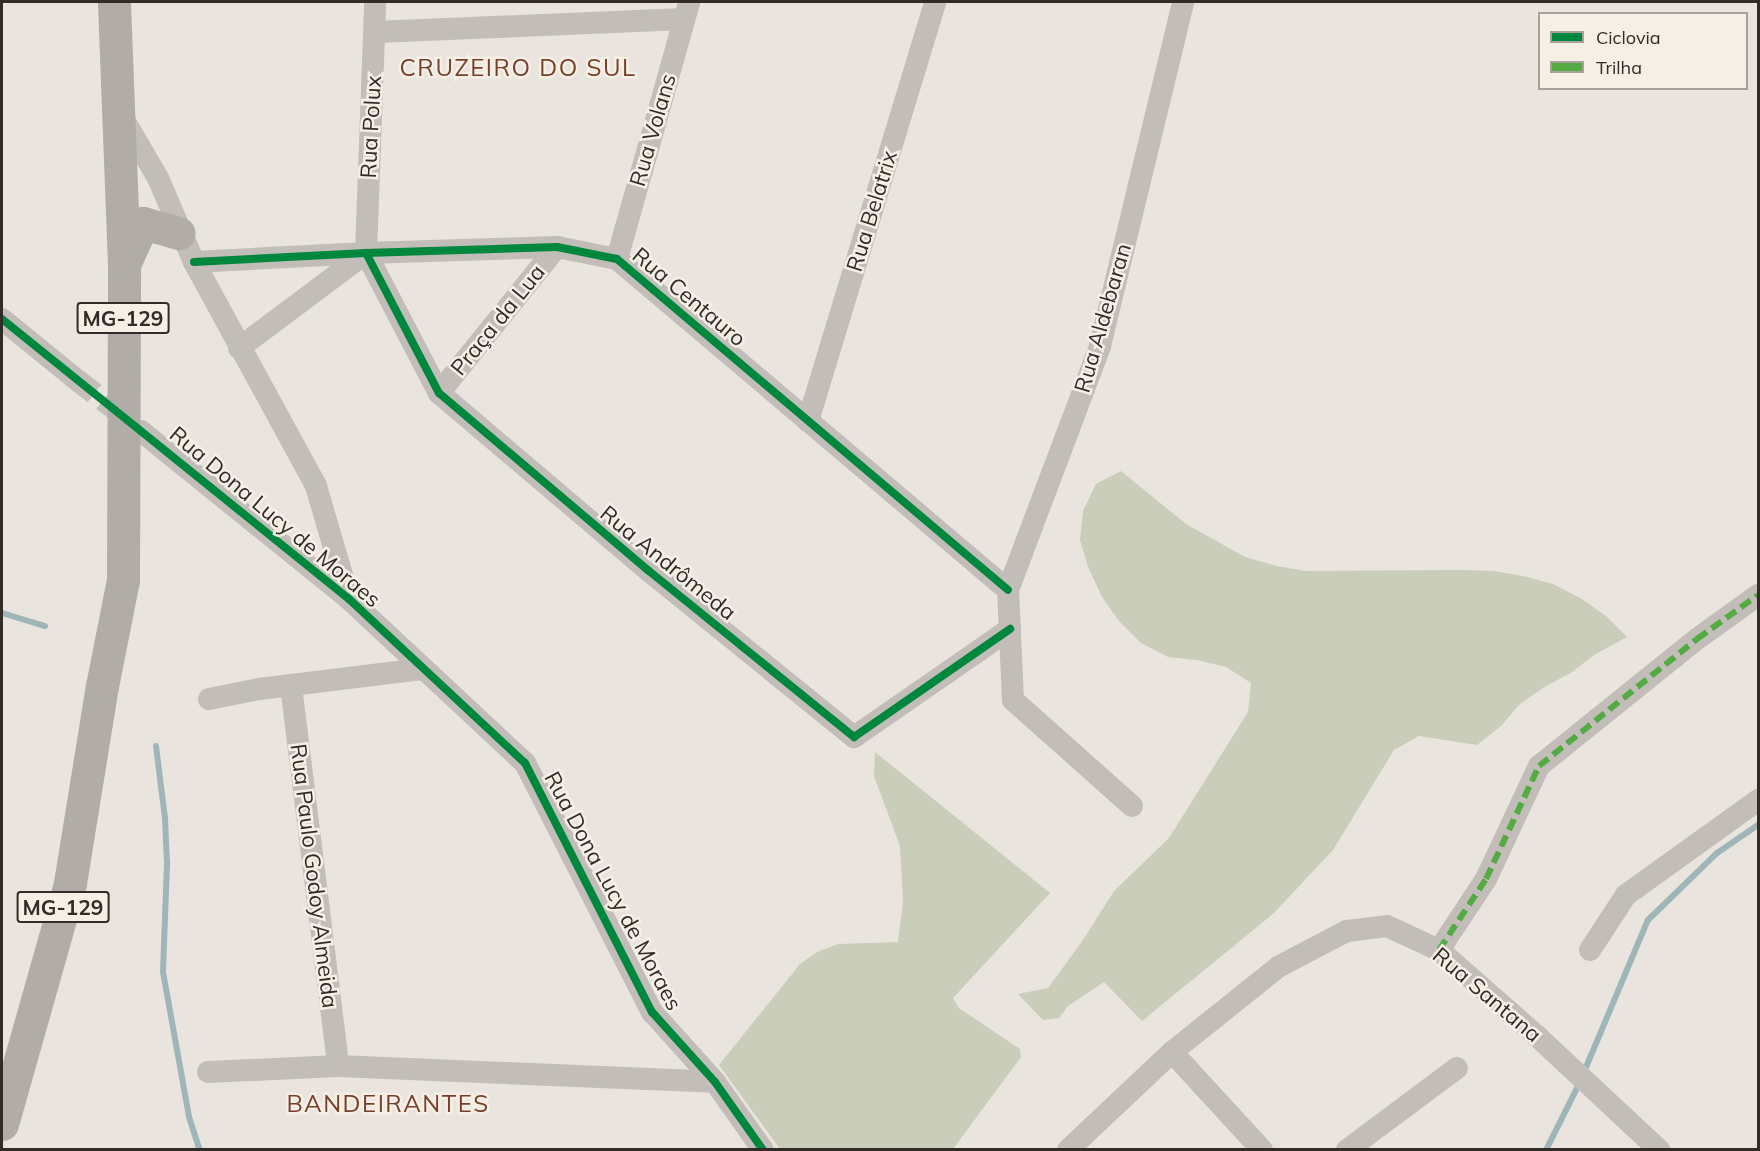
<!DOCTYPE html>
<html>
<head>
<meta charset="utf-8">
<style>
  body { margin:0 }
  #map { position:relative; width:1760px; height:1151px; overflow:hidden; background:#eae4de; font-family:Mulish,sans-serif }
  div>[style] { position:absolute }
  .green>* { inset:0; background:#cacdba }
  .stream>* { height:6px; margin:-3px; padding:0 3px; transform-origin:3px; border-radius:3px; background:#9eb6b8 }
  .street-tunnel>* { height:22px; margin-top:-11px; transform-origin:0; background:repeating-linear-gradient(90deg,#c5bfb9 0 22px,transparent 0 33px) }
  .street>* { height:22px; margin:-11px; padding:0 11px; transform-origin:11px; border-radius:11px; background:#c2bdb8 }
  .primary>* { height:33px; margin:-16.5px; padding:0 16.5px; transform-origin:16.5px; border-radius:16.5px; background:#b1aca7 }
  .quiet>* { height:6px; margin-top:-3px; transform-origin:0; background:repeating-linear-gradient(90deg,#54ab44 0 12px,transparent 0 18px) }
  .cycleway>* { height:8px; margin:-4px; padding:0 4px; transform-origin:4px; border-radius:4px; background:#00873e }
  span { translate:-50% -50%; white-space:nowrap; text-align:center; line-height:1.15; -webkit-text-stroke:5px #f6efe6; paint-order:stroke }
  .shield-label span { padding:2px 4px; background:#f6efe6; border:2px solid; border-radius:4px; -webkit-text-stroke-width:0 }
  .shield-label { font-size:21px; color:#322b27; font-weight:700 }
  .street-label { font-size:22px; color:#322b27 }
  .neighbourhood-label { font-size:24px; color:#76402a; letter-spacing:1.5px }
  .frame { position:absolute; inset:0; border:3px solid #322b27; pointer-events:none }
  .legend { position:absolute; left:1538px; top:12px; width:210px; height:78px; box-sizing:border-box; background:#f6efe6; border:2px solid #a8a19a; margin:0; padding:8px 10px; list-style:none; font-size:18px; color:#322b27 }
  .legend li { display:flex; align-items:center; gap:12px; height:30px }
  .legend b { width:30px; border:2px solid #a8a19a }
</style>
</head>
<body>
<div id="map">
  <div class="green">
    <i style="clip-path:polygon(1121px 471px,1186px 524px,1245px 557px,1277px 566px,1305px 571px,1462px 570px,1493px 571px,1523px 576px,1553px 584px,1582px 599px,1606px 616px,1627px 637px,1594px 655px,1571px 673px,1546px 686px,1520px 704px,1501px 726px,1477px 745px,1419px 736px,1394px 750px,1333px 850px,1274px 913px,1142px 1021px,1104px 982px,1068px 1006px,1059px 1018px,1043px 1020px,1018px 994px,1048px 988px,1083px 940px,1114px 891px,1169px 838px,1248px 712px,1251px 683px,1226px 667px,1197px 660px,1168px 657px,1141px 643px,1119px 621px,1102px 597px,1088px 567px,1080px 540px,1083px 511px,1096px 484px)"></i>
    <i style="clip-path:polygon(875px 752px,1050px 893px,953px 998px,959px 1008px,1020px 1049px,1021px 1057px,953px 1149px,780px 1149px,719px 1065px,800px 964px,817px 952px,838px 944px,898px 942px,903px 902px,900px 846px,874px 776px)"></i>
  </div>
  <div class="stream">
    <i style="left:2px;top:613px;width:45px;rotate:16.8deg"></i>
    <i style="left:156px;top:746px;width:73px;rotate:82.9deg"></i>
    <i style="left:165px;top:818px;width:45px;rotate:87.5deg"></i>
    <i style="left:167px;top:863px;width:109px;rotate:92.1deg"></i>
    <i style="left:163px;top:972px;width:147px;rotate:79.8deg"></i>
    <i style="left:189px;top:1117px;width:35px;rotate:72deg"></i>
    <i style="left:1584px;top:1072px;width:165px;rotate:-67.2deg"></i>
    <i style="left:1648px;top:920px;width:96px;rotate:-44.2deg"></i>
    <i style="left:1717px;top:853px;width:50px;rotate:-34.3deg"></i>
    <i style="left:1546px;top:1150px;width:76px;rotate:-63.4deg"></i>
  </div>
  <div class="street-tunnel">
    <i style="left:77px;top:380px;width:67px;rotate:37.7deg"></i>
  </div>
  <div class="street">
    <i style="left:376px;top:32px;width:308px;rotate:-2.4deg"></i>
    <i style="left:120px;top:113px;width:75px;rotate:59.7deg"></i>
    <i style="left:158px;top:178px;width:91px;rotate:66.8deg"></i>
    <i style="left:194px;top:262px;width:255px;rotate:61.4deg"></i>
    <i style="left:316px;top:486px;width:118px;rotate:73.7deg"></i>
    <i style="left:366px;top:253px;width:158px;rotate:62.5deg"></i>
    <i style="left:439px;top:393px;width:275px;rotate:40.3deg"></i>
    <i style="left:649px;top:571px;width:264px;rotate:39deg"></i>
    <i style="left:854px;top:737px;width:190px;rotate:-34.7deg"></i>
    <i style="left:366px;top:253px;width:251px;rotate:-87.9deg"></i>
    <i style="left:617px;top:259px;width:267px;rotate:-74.3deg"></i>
    <i style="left:194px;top:262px;width:172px;rotate:-3deg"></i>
    <i style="left:366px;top:253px;width:191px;rotate:-1.8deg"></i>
    <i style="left:557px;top:247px;width:61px;rotate:11.3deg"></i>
    <i style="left:617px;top:259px;width:512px;rotate:40.25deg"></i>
    <i style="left:2px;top:319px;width:97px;rotate:39.1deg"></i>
    <i style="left:239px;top:348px;width:159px;rotate:-36.8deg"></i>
    <i style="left:439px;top:393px;width:188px;rotate:-51.1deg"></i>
    <i style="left:808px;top:421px;width:438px;rotate:-73.1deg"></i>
    <i style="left:141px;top:431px;width:267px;rotate:38.9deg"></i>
    <i style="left:349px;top:599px;width:241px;rotate:43deg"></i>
    <i style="left:525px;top:763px;width:280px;rotate:63deg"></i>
    <i style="left:652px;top:1012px;width:94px;rotate:48deg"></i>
    <i style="left:715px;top:1082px;width:83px;rotate:54.8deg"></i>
    <i style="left:291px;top:686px;width:383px;rotate:82.9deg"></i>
    <i style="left:209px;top:699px;width:51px;rotate:-11.3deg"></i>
    <i style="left:259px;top:689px;width:164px;rotate:-7deg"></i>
    <i style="left:1132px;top:806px;width:159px;rotate:-138.3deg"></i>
    <i style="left:1013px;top:700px;width:110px;rotate:-92.6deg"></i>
    <i style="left:1008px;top:590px;width:261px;rotate:-69.3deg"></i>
    <i style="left:1100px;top:346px;width:354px;rotate:-76.4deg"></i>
    <i style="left:1439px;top:950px;width:85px;rotate:-56.5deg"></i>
    <i style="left:1486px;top:879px;width:125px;rotate:-64.9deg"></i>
    <i style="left:1539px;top:766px;width:203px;rotate:-38.8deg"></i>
    <i style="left:1697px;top:639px;width:75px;rotate:-35.8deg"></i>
    <i style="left:1590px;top:950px;width:66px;rotate:-56.8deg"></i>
    <i style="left:1626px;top:895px;width:163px;rotate:-35.7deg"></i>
    <i style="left:1172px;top:1052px;width:133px;rotate:47.4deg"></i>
    <i style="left:208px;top:1072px;width:130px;rotate:-2.6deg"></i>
    <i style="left:338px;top:1066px;width:377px;rotate:2.4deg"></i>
    <i style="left:1068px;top:1150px;width:143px;rotate:-43.3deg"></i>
    <i style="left:1172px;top:1052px;width:136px;rotate:-38.7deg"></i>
    <i style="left:1278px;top:967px;width:78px;rotate:-27.6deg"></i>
    <i style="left:1347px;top:931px;width:40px;rotate:-7.1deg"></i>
    <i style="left:1387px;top:926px;width:57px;rotate:24.8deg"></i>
    <i style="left:1439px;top:950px;width:132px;rotate:41.3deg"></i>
    <i style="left:1538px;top:1037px;width:166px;rotate:43deg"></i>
    <i style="left:1347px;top:1150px;width:137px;rotate:-36.7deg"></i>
  </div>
  <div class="primary">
    <i style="left:125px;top:262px;width:43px;rotate:-65.2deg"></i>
    <i style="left:143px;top:223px;width:37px;rotate:16deg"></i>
    <i style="left:2px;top:1124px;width:250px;rotate:-74.2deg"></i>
    <i style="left:70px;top:883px;width:200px;rotate:-80.8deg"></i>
    <i style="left:102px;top:686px;width:108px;rotate:-78.8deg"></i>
    <i style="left:123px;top:580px;width:316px;rotate:-89.8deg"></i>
    <i style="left:124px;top:264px;width:262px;rotate:-92.2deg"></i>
  </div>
  <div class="quiet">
    <i style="left:1439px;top:950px;width:85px;rotate:-56.5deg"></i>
    <i style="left:1486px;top:879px;width:125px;rotate:-64.9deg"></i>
    <i style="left:1539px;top:766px;width:203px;rotate:-38.8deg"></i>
    <i style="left:1697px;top:639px;width:75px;rotate:-35.8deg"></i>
  </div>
  <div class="cycleway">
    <i style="left:366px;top:253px;width:158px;rotate:62.5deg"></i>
    <i style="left:439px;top:393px;width:275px;rotate:40.3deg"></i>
    <i style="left:649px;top:571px;width:264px;rotate:39deg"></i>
    <i style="left:854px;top:737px;width:190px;rotate:-34.7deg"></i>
    <i style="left:194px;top:262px;width:172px;rotate:-3deg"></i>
    <i style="left:366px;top:253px;width:191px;rotate:-1.8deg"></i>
    <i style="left:557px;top:247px;width:61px;rotate:11.3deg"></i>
    <i style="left:617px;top:259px;width:512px;rotate:40.25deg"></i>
    <i style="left:2px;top:319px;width:446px;rotate:38.9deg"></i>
    <i style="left:349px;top:599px;width:241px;rotate:43deg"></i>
    <i style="left:525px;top:763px;width:280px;rotate:63deg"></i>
    <i style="left:652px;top:1012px;width:94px;rotate:48deg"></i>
    <i style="left:715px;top:1082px;width:83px;rotate:54.8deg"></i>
  </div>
  <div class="shield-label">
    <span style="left:123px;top:318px">MG-129</span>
    <span style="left:63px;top:907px">MG-129</span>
  </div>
  <div class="street-label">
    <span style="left:371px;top:127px;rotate:-87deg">Rua Polux</span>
    <span style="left:653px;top:130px;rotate:-74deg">Rua Volans</span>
    <span style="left:872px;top:211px;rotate:-73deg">Rua Belatrix</span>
    <span style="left:689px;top:297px;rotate:40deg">Rua Centauro</span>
    <span style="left:1103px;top:318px;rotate:-74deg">Rua Aldebaran</span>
    <span style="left:498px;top:320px;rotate:-51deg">Praça da Lua</span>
    <span style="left:275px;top:517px;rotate:40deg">Rua Dona Lucy de Moraes</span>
    <span style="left:668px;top:563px;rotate:39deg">Rua Andrômeda</span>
    <span style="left:314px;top:876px;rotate:83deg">Rua Paulo Godoy Almeida</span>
    <span style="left:613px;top:891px;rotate:62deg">Rua Dona Lucy de Moraes</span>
    <span style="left:1487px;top:995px;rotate:40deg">Rua Santana</span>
  </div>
  <div class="neighbourhood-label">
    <span style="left:518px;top:68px">CRUZEIRO DO SUL</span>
    <span style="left:388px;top:1104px">BANDEIRANTES</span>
  </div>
  <div class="frame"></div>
  <ul class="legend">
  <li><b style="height:8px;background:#00873e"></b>Ciclovia</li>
  <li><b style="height:8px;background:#54ab44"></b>Trilha</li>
  </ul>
</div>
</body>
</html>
